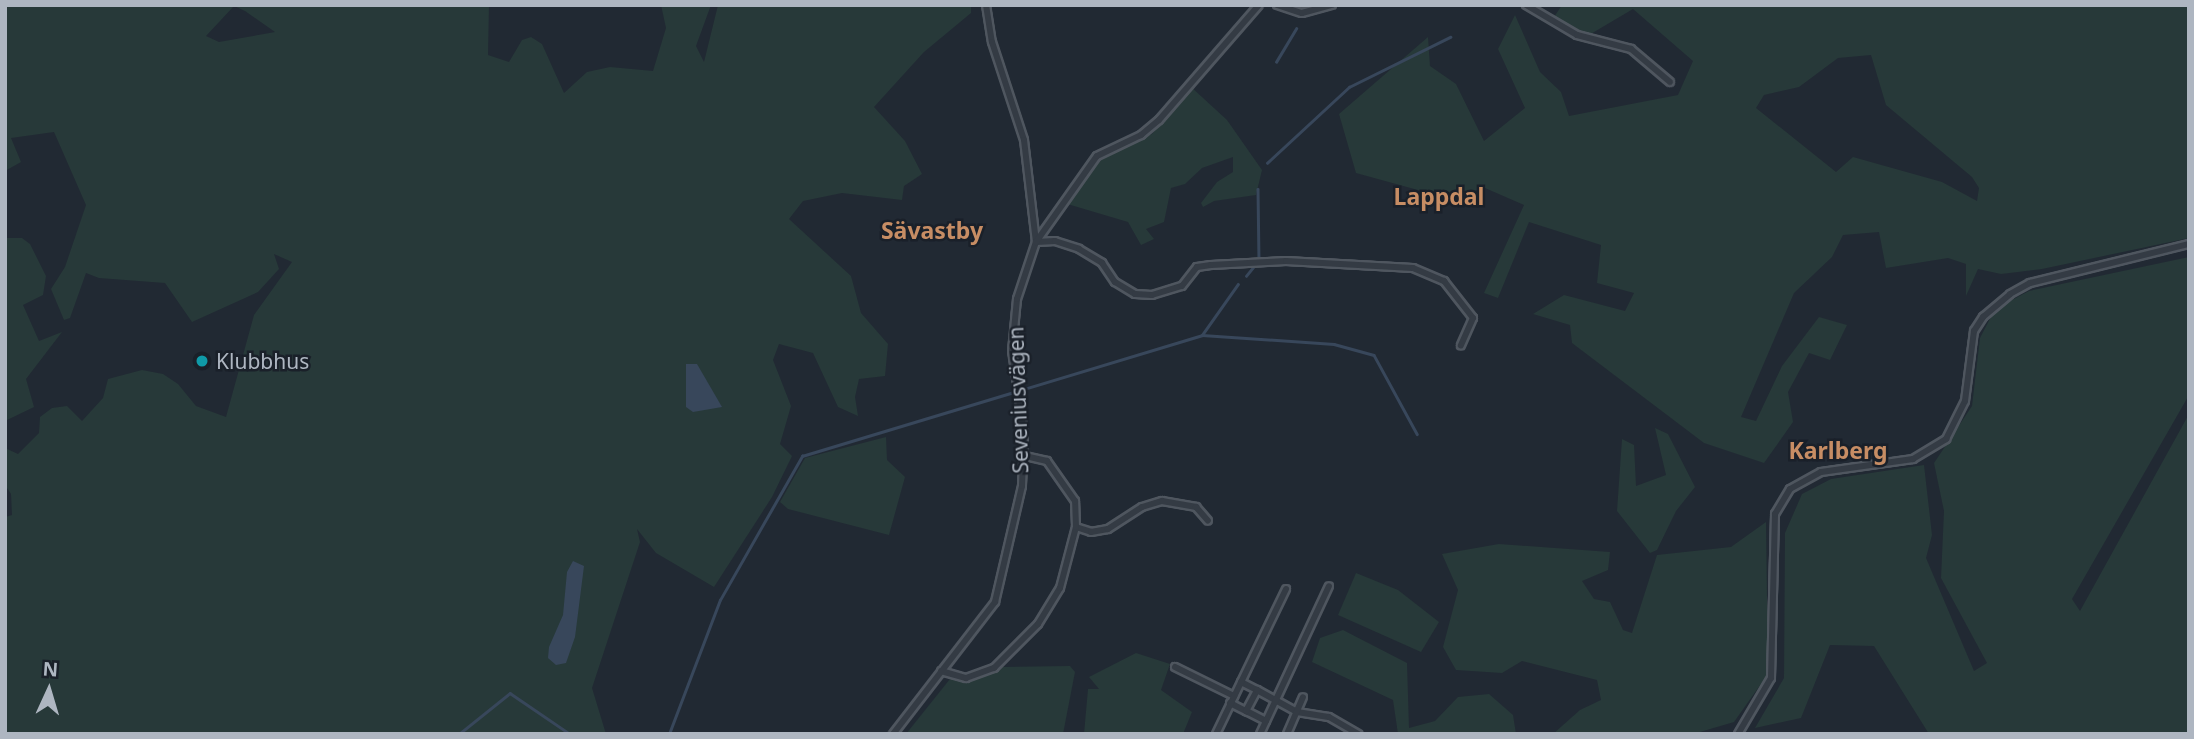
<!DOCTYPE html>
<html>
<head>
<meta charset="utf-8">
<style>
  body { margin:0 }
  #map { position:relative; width:2194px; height:739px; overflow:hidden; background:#212933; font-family:"Noto Sans",sans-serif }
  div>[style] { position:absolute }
  .green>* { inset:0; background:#273939 }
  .water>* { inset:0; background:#38475b }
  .stream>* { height:2.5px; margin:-1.25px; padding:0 1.25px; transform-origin:1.25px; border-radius:1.25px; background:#38475b }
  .roads { filter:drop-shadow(2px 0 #4f565f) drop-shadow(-2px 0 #4f565f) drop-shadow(0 2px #4f565f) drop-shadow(0 -2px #4f565f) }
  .street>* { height:6px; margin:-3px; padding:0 3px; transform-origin:3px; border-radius:3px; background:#343b44 }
  .dots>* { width:19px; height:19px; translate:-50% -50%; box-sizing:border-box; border:4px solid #1a2029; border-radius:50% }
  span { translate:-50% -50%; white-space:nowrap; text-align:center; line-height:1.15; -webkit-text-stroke:5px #1a2029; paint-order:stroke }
  .poi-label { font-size:21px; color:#aeb6c1 }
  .left { translate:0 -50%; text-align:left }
  .street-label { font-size:21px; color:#aeb6c1 }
  .neighbourhood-label { font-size:23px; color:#c78d64; font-weight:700 }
  .frame { position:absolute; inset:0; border:7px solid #aeb6c1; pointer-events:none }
  .north { position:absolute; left:14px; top:655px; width:70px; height:70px; -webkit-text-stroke:5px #1a2029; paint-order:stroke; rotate:4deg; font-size:19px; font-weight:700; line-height:28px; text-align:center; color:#aeb6c1 }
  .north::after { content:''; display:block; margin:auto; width:24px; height:32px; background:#aeb6c1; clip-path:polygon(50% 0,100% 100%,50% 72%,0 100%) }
</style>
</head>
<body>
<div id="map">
  <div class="green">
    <i style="clip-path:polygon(evenodd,5px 5px,489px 5px,488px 55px,509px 62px,522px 40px,531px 37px,542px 44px,564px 93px,587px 72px,610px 67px,653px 71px,666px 28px,661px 5px,711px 5px,696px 46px,704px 62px,718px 5px,971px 5px,971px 13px,924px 52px,874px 107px,905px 141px,922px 174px,904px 186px,902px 200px,842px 193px,803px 201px,789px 219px,851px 276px,861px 313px,888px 344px,885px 376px,859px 379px,855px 397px,858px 416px,838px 407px,813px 353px,779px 344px,773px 360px,791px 406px,780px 444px,792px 456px,772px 497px,714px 587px,656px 553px,637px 529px,640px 542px,592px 688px,606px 734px,5px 734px,5px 517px,12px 515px,11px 494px,5px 485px,5px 448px,18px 454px,39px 433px,40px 417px,52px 408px,67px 406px,82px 421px,103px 398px,108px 379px,142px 370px,163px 374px,178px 384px,196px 406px,226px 417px,254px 315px,292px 262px,274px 254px,279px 269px,258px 292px,192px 322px,165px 283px,99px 278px,86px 273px,70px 318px,64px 320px,51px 289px,65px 267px,86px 205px,54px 132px,11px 138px,21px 162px,5px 171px,5px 5px,234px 6px,245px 11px,275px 32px,219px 42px,206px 36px,234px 6px)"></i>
    <i style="clip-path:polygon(evenodd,1562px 5px,2189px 5px,2189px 238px,2042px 269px,2001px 274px,1978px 269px,1966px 296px,1966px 264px,1948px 258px,1886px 268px,1879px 232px,1843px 235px,1832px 257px,1794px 293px,1741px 417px,1756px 421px,1782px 366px,1819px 317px,1847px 325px,1830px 360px,1809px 353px,1788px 392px,1793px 422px,1764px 463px,1704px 443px,1572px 343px,1570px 325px,1533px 314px,1564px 295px,1625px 311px,1634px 293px,1597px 283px,1601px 245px,1529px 222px,1498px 298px,1484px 293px,1524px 205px,1485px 188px,1447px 198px,1356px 173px,1339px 114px,1428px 37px,1430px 66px,1456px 84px,1484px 141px,1525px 108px,1498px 49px,1515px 15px,1540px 72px,1561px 92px,1569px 116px,1678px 95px,1693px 61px,1633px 9px,1589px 35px,1554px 17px,1562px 5px,1871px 55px,1886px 105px,1972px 177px,1979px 188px,1977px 201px,1942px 182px,1853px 157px,1836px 172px,1756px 108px,1764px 95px,1799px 87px,1838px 58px,1871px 55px)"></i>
    <i style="clip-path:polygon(1190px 86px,1227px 120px,1262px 170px,1256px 195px,1214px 201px,1203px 207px,1201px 203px,1217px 182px,1233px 172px,1233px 157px,1202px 168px,1185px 184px,1171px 188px,1164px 222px,1146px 229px,1154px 239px,1141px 245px,1128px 222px,1064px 203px,1090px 165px,1112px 150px,1152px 134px)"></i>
    <i style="clip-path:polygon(5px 238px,22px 238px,30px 244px,46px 276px,43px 295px,23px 305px,39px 341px,62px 332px,26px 379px,34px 407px,5px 421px)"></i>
    <i style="clip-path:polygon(2189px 257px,2189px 395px,2072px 599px,2080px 611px,2189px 414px,2189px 734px,1929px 734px,1874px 646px,1830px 645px,1801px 718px,1755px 728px,1784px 678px,1785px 533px,1802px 494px,1831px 479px,1924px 465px,1932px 535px,1926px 558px,1974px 671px,1987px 663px,1941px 578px,1944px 511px,1934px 463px,1972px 406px,1980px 338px,1995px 309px,2029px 291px)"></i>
    <i style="clip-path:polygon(1655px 428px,1668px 434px,1695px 487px,1676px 511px,1657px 550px,1650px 553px,1617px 511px,1622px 439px,1634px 445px,1636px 486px,1666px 475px)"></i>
    <i style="clip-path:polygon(886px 437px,887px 460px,905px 477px,889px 535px,788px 509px,780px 502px,805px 458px)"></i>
    <i style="clip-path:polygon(1766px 522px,1768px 674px,1734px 722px,1693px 734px,1553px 734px,1580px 710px,1601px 700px,1597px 680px,1522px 661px,1502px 673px,1456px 670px,1443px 647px,1458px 590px,1442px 554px,1499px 544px,1610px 552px,1608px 570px,1582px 581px,1594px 599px,1610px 602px,1623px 630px,1632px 633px,1657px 555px,1731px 547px)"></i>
    <i style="clip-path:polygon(1356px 573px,1398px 590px,1439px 622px,1421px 652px,1338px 615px)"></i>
    <i style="clip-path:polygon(1343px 630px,1407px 663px,1409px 728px,1435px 721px,1458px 697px,1489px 694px,1513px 715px,1516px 734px,1398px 734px,1393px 700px,1312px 662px,1320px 638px)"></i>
    <i style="clip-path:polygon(1136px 653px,1170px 664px,1161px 690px,1192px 712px,1183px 734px,1084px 734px,1088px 689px,1099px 689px,1089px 677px)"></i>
    <i style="clip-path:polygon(1070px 666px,1075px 672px,1063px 734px,906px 734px,954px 674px,1001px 667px)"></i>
  </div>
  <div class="water">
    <i style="clip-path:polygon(686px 364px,697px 364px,722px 407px,693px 412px,686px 407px)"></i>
    <i style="clip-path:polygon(573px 561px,584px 566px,575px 637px,566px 663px,556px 665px,548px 658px,549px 647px,563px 615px,567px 572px)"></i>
  </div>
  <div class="stream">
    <i style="left:1276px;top:62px;width:39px;rotate:-59deg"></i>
    <i style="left:1267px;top:163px;width:112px;rotate:-42.8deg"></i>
    <i style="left:1349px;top:87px;width:113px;rotate:-26.3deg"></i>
    <i style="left:1258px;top:189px;width:68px;rotate:89.2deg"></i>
    <i style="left:1246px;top:276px;width:13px;rotate:-51deg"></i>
    <i style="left:1202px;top:335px;width:62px;rotate:-54.8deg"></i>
    <i style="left:459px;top:734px;width:65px;rotate:-38.8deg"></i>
    <i style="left:510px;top:693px;width:73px;rotate:34.3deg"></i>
    <i style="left:669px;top:734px;width:143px;rotate:-69.2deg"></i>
    <i style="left:720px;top:600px;width:166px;rotate:-60.3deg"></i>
    <i style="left:802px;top:456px;width:418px;rotate:-16.8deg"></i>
    <i style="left:1202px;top:335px;width:132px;rotate:3.9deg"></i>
    <i style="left:1334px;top:344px;width:41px;rotate:15.4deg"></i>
    <i style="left:1374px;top:355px;width:90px;rotate:61.4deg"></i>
  </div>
  <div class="roads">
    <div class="street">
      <i style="left:986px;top:5px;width:37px;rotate:81deg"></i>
      <i style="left:992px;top:42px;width:103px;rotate:71.9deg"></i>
      <i style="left:1024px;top:140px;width:103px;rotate:83.3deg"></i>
      <i style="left:1036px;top:242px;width:19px;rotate:-3deg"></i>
      <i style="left:1055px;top:241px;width:25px;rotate:18deg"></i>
      <i style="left:1079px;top:249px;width:27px;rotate:31deg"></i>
      <i style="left:1102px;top:263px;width:23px;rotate:56deg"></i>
      <i style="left:1115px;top:282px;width:23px;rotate:31deg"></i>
      <i style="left:1135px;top:294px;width:17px;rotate:3deg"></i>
      <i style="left:1152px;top:295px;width:31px;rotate:-17deg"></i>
      <i style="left:1182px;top:286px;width:24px;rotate:-52deg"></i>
      <i style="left:1197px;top:267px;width:14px;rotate:-8deg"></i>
      <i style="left:1211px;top:265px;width:75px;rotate:-3.1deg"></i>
      <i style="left:1286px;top:261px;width:127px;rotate:3.2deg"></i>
      <i style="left:1413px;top:268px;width:34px;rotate:23deg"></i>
      <i style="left:1444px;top:281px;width:47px;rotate:51.9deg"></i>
      <i style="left:1473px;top:318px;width:30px;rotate:114deg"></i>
      <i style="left:1277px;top:5px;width:26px;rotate:18deg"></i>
      <i style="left:1302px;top:13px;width:31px;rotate:-15deg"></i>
      <i style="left:1526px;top:5px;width:59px;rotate:30.5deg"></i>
      <i style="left:1577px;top:35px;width:56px;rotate:14.5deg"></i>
      <i style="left:1631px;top:49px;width:51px;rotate:40.2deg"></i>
      <i style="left:1076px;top:527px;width:16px;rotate:18deg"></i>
      <i style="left:1091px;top:532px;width:17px;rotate:-10deg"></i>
      <i style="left:1108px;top:529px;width:40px;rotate:-32.9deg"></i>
      <i style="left:1142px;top:507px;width:21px;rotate:-17deg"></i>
      <i style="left:1162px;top:501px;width:35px;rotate:10deg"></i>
      <i style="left:1196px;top:507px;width:18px;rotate:49deg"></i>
      <i style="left:1175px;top:667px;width:66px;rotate:26.2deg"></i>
      <i style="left:941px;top:671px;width:26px;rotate:16deg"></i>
      <i style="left:966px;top:678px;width:30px;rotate:-20deg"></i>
      <i style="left:994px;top:668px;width:62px;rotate:-45deg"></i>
      <i style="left:1038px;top:624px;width:42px;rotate:-58.6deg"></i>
      <i style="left:1060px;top:588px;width:63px;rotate:-75.3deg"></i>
      <i style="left:1076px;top:527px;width:26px;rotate:-92deg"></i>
      <i style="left:1075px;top:501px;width:49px;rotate:-125deg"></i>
      <i style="left:1047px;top:461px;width:23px;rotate:-167deg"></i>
      <i style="left:1241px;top:682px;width:18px;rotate:27deg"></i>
      <i style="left:1230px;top:703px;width:20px;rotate:27deg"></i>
      <i style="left:1266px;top:721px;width:22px;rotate:-153deg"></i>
      <i style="left:1246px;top:711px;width:24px;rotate:-62deg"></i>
      <i style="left:1257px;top:690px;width:46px;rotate:28.8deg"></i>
      <i style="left:1297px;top:712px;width:32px;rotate:9deg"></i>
      <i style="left:1329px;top:717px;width:34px;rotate:30deg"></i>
      <i style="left:893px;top:734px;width:167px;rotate:-52.3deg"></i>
      <i style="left:995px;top:602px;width:119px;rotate:-76.9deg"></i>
      <i style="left:1022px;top:486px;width:53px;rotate:-87.8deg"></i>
      <i style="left:1024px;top:433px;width:83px;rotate:-98.3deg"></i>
      <i style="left:1012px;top:351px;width:52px;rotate:-84.5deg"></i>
      <i style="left:1017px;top:299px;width:60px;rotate:-71.6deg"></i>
      <i style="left:1036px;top:242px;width:105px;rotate:-54.7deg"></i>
      <i style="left:1097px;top:156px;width:49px;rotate:-25.5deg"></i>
      <i style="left:1141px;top:135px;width:23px;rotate:-40deg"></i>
      <i style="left:1159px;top:120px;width:152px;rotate:-49deg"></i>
      <i style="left:1216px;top:734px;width:161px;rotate:-64.2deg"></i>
      <i style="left:1260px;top:734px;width:163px;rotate:-65deg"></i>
      <i style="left:1287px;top:734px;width:40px;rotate:-66.6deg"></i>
      <i style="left:1738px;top:734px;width:65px;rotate:-59.5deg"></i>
      <i style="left:1771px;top:678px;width:164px;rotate:-88.6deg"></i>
      <i style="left:1775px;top:514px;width:29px;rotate:-59deg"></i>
      <i style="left:1790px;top:489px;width:35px;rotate:-29deg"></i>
      <i style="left:1821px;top:472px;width:93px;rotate:-8deg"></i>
      <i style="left:1913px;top:459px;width:39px;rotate:-31deg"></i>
      <i style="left:1946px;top:439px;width:42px;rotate:-63.4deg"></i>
      <i style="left:1965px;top:401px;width:71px;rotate:-82.7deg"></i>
      <i style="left:1974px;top:331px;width:17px;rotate:-57deg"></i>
      <i style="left:1983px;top:317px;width:35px;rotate:-40deg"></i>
      <i style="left:2010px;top:294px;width:23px;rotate:-29deg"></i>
      <i style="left:2030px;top:283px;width:164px;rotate:-13.8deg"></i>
    </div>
  </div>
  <div class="dots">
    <i style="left:202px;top:361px;background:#0f9aa8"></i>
  </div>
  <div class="poi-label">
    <span class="left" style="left:216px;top:361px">Klubbhus</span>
  </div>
  <div class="street-label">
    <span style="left:1018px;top:400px;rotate:-92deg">Seveniusvägen</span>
  </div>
  <div class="neighbourhood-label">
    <span style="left:1439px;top:196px">Lappdal</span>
    <span style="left:932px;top:230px">Sävastby</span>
    <span style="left:1838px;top:450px">Karlberg</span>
  </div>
  <div class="frame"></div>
  <div class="north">N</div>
</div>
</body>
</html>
